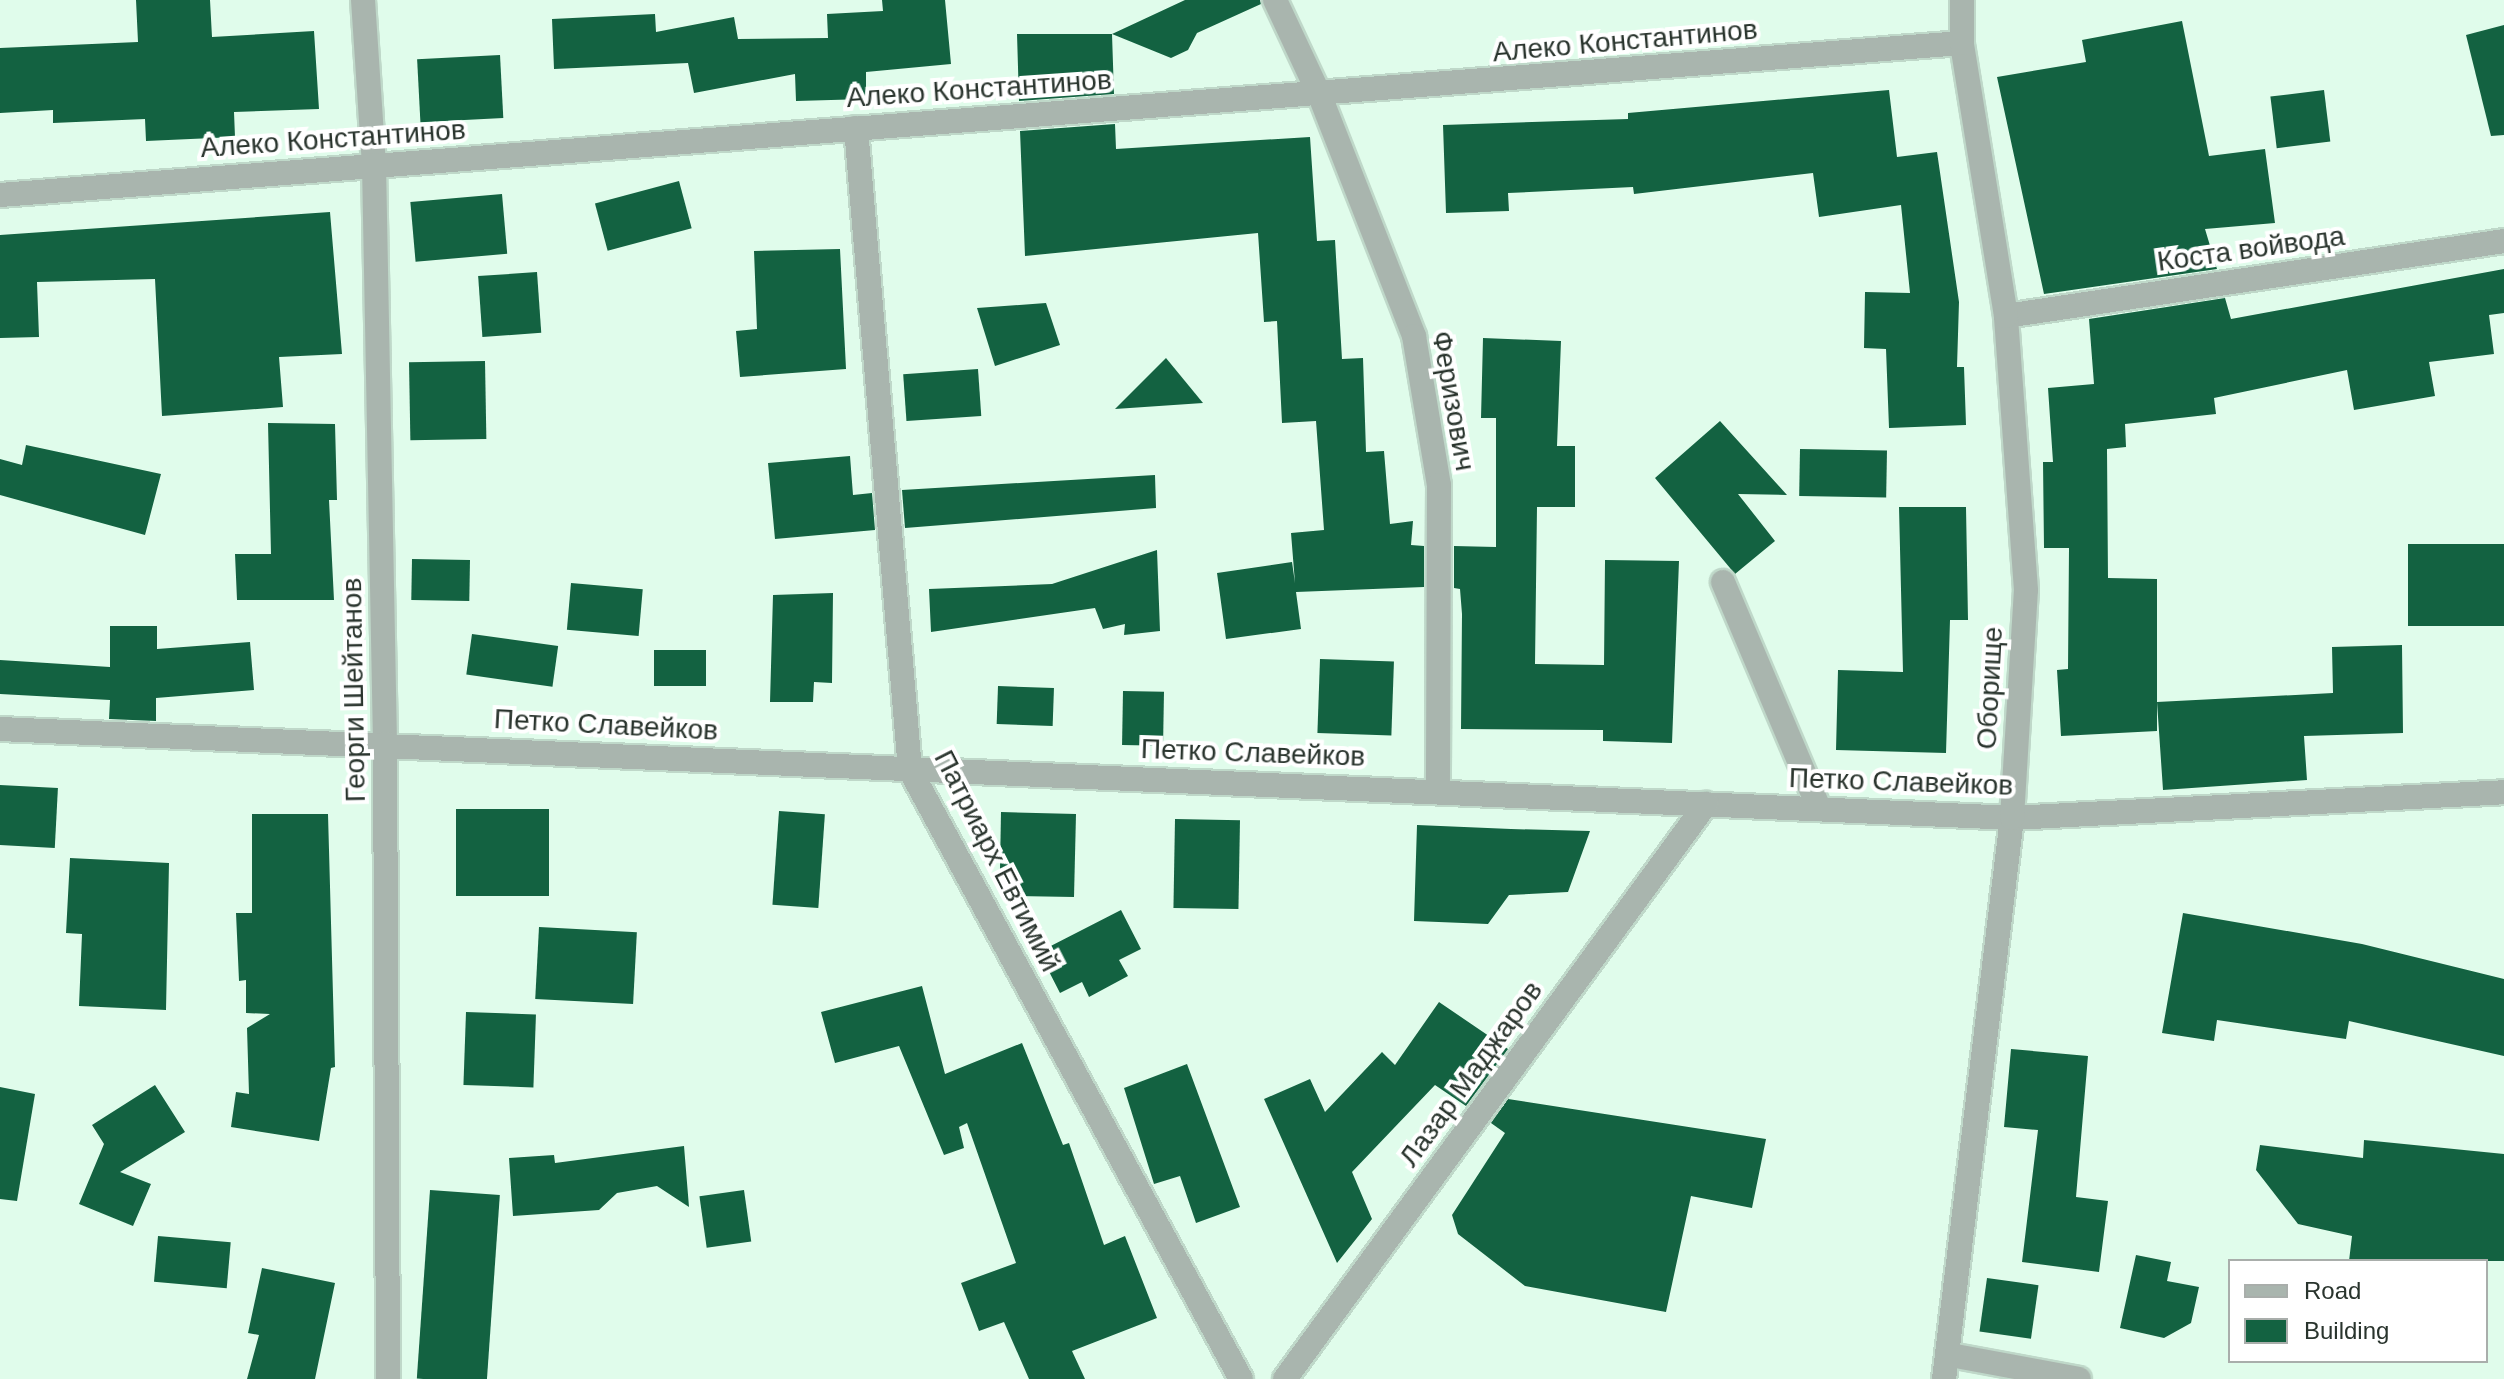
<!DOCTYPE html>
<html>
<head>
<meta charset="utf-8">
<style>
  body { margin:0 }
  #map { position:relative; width:2504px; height:1379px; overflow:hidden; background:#e0fceb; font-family:Arial,sans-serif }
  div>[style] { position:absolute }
  .building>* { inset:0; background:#136241; transform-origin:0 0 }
  .roads { filter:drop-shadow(2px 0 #bfd8c9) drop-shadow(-2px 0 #bfd8c9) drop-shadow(0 2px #bfd8c9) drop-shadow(0 -2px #bfd8c9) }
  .minor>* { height:24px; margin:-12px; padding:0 12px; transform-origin:12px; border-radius:12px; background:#a9b5ae }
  span { translate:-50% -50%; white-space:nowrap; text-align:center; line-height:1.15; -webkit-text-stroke:8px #fff; paint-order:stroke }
  .street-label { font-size:28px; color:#29342d }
  .legend { position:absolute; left:2228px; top:1259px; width:260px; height:104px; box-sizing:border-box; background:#fff; border:2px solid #a9aeab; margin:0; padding:10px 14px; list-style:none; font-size:24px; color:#29342d }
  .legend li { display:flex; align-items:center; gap:16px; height:40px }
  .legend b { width:40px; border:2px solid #a9aeab }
</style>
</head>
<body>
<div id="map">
  <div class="building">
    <i style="clip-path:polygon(136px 0,210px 0,212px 37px,314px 31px,319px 109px,234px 112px,235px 137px,146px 141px,145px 119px,53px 123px,53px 110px,0 113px,0 48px,138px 42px)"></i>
    <i style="clip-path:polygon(882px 0,945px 0,951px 64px,866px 72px,866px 99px,796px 101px,795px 74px,694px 93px,688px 63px,554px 69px,552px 19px,655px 14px,656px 32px,734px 17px,738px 39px,828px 38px,827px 14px,883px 11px)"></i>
    <i style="clip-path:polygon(1185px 0,1260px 0,1261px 4px,1197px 33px,1188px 50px,1171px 58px,1112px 34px,1114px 94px,1019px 101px,1017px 34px,1112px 34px)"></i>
    <i style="clip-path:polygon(2182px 21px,2209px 156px,2265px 149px,2275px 223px,2205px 229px,2217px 269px,2044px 294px,1997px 77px,2086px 62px,2082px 40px)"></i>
    <i style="clip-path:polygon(2504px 25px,2504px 135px,2491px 136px,2466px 35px)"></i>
    <i style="left:500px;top:55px;width:63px;height:83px;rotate:87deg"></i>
    <i style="clip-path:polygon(1889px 90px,1897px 157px,1937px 152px,1959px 302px,1957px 367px,1964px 367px,1966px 425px,1889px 428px,1886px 349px,1864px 348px,1865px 292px,1910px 293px,1901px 205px,1819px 217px,1813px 173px,1634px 194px,1633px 187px,1508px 193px,1509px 211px,1446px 213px,1443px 125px,1628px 119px,1628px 113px)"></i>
    <i style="left:2324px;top:90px;width:52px;height:54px;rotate:83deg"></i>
    <i style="clip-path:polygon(1115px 124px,1116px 149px,1310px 137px,1317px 241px,1335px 240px,1342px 359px,1363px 358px,1366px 452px,1384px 451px,1390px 524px,1413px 521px,1411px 545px,1424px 546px,1424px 587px,1296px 592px,1301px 629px,1226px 639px,1217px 573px,1292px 562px,1295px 583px,1291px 533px,1324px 530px,1316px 421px,1282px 423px,1277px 321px,1264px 322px,1258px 233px,1025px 256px,1020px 131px)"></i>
    <i style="left:679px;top:181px;width:49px;height:87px;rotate:75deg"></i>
    <i style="left:502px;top:194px;width:60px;height:92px;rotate:85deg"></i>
    <i style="clip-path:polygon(330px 212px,342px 354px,279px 357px,283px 407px,162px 416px,155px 279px,37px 282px,39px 337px,0 338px,0 235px)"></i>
    <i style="clip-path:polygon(840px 249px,846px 369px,740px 377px,736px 331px,757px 329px,754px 251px)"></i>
    <i style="clip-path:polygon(2504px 269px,2504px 313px,2489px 315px,2494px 354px,2429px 362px,2435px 396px,2354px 410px,2347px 370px,2214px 398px,2216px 414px,2125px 424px,2126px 447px,2107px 449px,2108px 578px,2157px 579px,2157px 731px,2061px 736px,2057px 670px,2068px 669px,2069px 548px,2044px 548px,2043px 462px,2053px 462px,2048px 388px,2094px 384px,2089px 319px,2225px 298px,2231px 319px)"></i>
    <i style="left:537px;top:272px;width:61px;height:59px;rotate:86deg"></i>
    <i style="clip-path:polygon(1046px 303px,1060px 345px,995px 366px,977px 308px)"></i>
    <i style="clip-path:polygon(1483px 338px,1561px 341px,1557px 446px,1575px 446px,1575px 507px,1537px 507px,1535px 664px,1604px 665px,1605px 560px,1679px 561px,1672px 743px,1603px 741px,1603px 730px,1461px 729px,1462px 614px,1460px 589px,1454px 588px,1454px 546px,1496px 547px,1496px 418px,1481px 418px)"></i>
    <i style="clip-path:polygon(1166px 358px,1203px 403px,1115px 409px)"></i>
    <i style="left:485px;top:361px;width:78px;height:76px;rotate:89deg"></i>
    <i style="left:978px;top:369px;width:47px;height:75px;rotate:86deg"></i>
    <i style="clip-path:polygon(1720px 421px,1787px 495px,1738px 494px,1775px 541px,1735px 574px,1655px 478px)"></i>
    <i style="clip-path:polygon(268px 423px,335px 424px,337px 500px,329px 500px,334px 600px,237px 600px,235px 554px,271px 554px)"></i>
    <i style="clip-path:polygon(26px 445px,161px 474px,145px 535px,0 495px,0 459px,22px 465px)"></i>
    <i style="left:1800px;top:449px;width:87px;height:47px;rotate:1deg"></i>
    <i style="clip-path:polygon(850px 456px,853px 495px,872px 493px,875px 530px,775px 539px,768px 463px)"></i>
    <i style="clip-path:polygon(1155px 475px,1156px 508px,905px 528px,902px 490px)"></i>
    <i style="clip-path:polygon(1899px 507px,1966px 507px,1968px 620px,1950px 620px,1946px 753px,1836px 750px,1838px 670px,1903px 672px)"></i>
    <i style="left:2504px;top:544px;width:82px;height:96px;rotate:90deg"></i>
    <i style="clip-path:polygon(1157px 550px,1160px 631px,1124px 635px,1125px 624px,1103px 629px,1095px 608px,931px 632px,929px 589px,1052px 584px)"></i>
    <i style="left:412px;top:559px;width:58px;height:41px;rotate:1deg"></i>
    <i style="left:571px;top:583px;width:72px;height:47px;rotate:5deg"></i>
    <i style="clip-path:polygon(833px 593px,832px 683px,814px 682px,813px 702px,770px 702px,773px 595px)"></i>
    <i style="clip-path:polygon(110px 626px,157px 626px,157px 649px,250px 642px,254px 690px,156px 698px,156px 721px,109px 719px,110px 700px,0 694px,0 660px,110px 667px)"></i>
    <i style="left:472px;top:634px;width:87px;height:41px;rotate:8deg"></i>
    <i style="clip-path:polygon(2402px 645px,2403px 733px,2304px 736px,2307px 780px,2163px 790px,2157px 702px,2333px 693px,2332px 647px)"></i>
    <i style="left:654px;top:650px;width:52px;height:36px"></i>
    <i style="left:1320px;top:659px;width:74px;height:74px;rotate:2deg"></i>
    <i style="left:998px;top:686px;width:56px;height:38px;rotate:2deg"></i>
    <i style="left:1123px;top:691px;width:41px;height:54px;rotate:1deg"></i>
    <i style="left:0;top:785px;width:58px;height:60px;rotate:3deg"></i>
    <i style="left:456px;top:809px;width:93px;height:87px"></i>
    <i style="left:779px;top:811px;width:46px;height:94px;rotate:4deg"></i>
    <i style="clip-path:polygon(1001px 812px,1076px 814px,1074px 897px,1015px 896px,1000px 868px)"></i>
    <i style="clip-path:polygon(252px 814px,328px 814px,335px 1067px,331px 1068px,319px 1141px,231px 1127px,236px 1092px,249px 1094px,247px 1028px,270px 1014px,246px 1013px,246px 980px,239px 981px,236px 913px,252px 913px)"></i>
    <i style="left:1175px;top:819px;width:65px;height:89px;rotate:1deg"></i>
    <i style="clip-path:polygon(1417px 825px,1511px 829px,1590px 831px,1568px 892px,1509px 895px,1488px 924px,1414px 921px)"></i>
    <i style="clip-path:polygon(70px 858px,169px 863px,166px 1010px,79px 1006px,82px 934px,66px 933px)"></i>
    <i style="clip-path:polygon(1121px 910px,1141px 949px,1119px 960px,1128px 976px,1089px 997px,1082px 982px,1060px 993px,1039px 952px)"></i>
    <i style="clip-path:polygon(2183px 913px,2362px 944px,2504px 979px,2504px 1056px,2349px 1021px,2346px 1039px,2217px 1020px,2214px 1041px,2162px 1033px)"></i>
    <i style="left:539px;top:927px;width:98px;height:72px;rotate:3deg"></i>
    <i style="clip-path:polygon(922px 986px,945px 1074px,1022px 1043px,1063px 1145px,1069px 1143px,1104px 1245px,1125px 1236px,1157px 1318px,1072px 1351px,1085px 1379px,1029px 1379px,1004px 1322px,979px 1331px,961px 1283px,1016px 1263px,967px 1123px,959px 1127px,964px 1148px,944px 1155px,899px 1046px,835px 1063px,821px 1012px)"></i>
    <i style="clip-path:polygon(1439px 1002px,1508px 1049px,1466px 1106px,1435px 1085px,1352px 1172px,1372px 1219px,1337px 1263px,1264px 1099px,1310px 1079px,1325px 1112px,1382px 1052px,1395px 1065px)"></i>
    <i style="left:466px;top:1012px;width:70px;height:73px;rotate:2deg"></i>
    <i style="clip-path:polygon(2011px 1049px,2088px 1056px,2076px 1197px,2108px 1201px,2099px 1272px,2022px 1262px,2038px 1130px,2004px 1127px)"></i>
    <i style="clip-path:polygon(1187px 1064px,1240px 1207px,1196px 1223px,1180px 1176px,1154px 1184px,1124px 1088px)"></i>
    <i style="clip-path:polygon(155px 1085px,185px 1132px,120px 1172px,151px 1184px,133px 1226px,79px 1204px,104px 1144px,92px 1125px)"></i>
    <i style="clip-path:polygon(0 1087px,35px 1094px,17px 1201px,0 1199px)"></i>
    <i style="clip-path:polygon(1508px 1099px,1766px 1139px,1752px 1208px,1691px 1196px,1666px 1312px,1525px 1286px,1458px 1234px,1452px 1215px,1505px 1133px,1491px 1123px)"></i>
    <i style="clip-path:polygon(2364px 1140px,2504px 1154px,2504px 1261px,2349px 1261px,2352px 1236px,2298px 1224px,2256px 1170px,2260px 1145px,2363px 1158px)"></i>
    <i style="clip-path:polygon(684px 1146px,689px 1207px,657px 1186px,617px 1193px,599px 1210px,513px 1216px,509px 1158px,554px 1155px,555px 1163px)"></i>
    <i style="left:430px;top:1190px;width:70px;height:189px;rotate:4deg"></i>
    <i style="left:744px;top:1190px;width:52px;height:45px;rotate:82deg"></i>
    <i style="left:158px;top:1236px;width:73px;height:46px;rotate:5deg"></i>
    <i style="clip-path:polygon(2136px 1255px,2171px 1262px,2167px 1281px,2199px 1287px,2191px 1323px,2164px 1338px,2120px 1328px)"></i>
    <i style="clip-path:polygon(262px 1268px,335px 1283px,315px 1379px,247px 1379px,259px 1335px,248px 1333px)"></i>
    <i style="left:1987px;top:1278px;width:52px;height:54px;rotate:8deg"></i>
  </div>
  <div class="roads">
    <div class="minor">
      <i style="left:363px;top:0;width:165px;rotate:86.2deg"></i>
      <i style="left:374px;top:165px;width:579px;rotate:88.91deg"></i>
      <i style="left:385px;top:744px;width:635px;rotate:89.73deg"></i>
      <i style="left:1275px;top:0;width:106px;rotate:64.9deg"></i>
      <i style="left:1320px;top:96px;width:258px;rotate:68.6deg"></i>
      <i style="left:1414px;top:336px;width:151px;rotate:80.5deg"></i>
      <i style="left:1439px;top:485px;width:306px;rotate:90.2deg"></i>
      <i style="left:856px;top:128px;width:644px;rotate:85.19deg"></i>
      <i style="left:910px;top:770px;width:693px;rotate:61.48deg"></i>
      <i style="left:0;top:195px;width:1968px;rotate:-4.43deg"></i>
      <i style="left:2006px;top:316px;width:504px;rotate:-8.56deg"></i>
      <i style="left:1723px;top:582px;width:246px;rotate:67deg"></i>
      <i style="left:0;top:729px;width:2014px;rotate:2.53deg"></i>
      <i style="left:2012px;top:818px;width:493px;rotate:-3deg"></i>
      <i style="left:1950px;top:1355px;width:131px;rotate:10.5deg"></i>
      <i style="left:1285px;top:1379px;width:713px;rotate:-53.79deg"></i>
      <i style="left:1944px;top:1379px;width:565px;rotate:-83.09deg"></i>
      <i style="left:2012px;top:818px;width:228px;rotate:-86.5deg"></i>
      <i style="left:2026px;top:590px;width:275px;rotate:-94.2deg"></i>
      <i style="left:2006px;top:316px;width:277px;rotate:-99.2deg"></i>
      <i style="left:1962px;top:43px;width:43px;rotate:-90deg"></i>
    </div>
  </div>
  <div class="street-label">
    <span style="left:1625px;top:41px;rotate:-5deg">Алеко Константинов</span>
    <span style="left:979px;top:89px;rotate:-4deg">Алеко Константинов</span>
    <span style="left:333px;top:139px;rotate:-4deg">Алеко Константинов</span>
    <span style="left:2251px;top:249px;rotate:-8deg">Коста войвода</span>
    <span style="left:1453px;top:401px;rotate:80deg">Феризович</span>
    <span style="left:1990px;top:688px;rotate:-87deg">Оборище</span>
    <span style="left:354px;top:690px;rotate:-91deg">Георги Шейтанов</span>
    <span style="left:606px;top:725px;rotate:3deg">Петко Славейков</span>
    <span style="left:1253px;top:753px;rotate:2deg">Петко Славейков</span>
    <span style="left:1901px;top:782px;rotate:2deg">Петко Славейков</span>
    <span style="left:997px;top:861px;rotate:63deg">Патриарх Евтимий</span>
    <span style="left:1471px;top:1074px;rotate:-54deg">Лазар Маджаров</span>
  </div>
  <ul class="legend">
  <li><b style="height:10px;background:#a9b5ae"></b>Road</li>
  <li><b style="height:22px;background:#136241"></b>Building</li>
  </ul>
</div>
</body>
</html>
